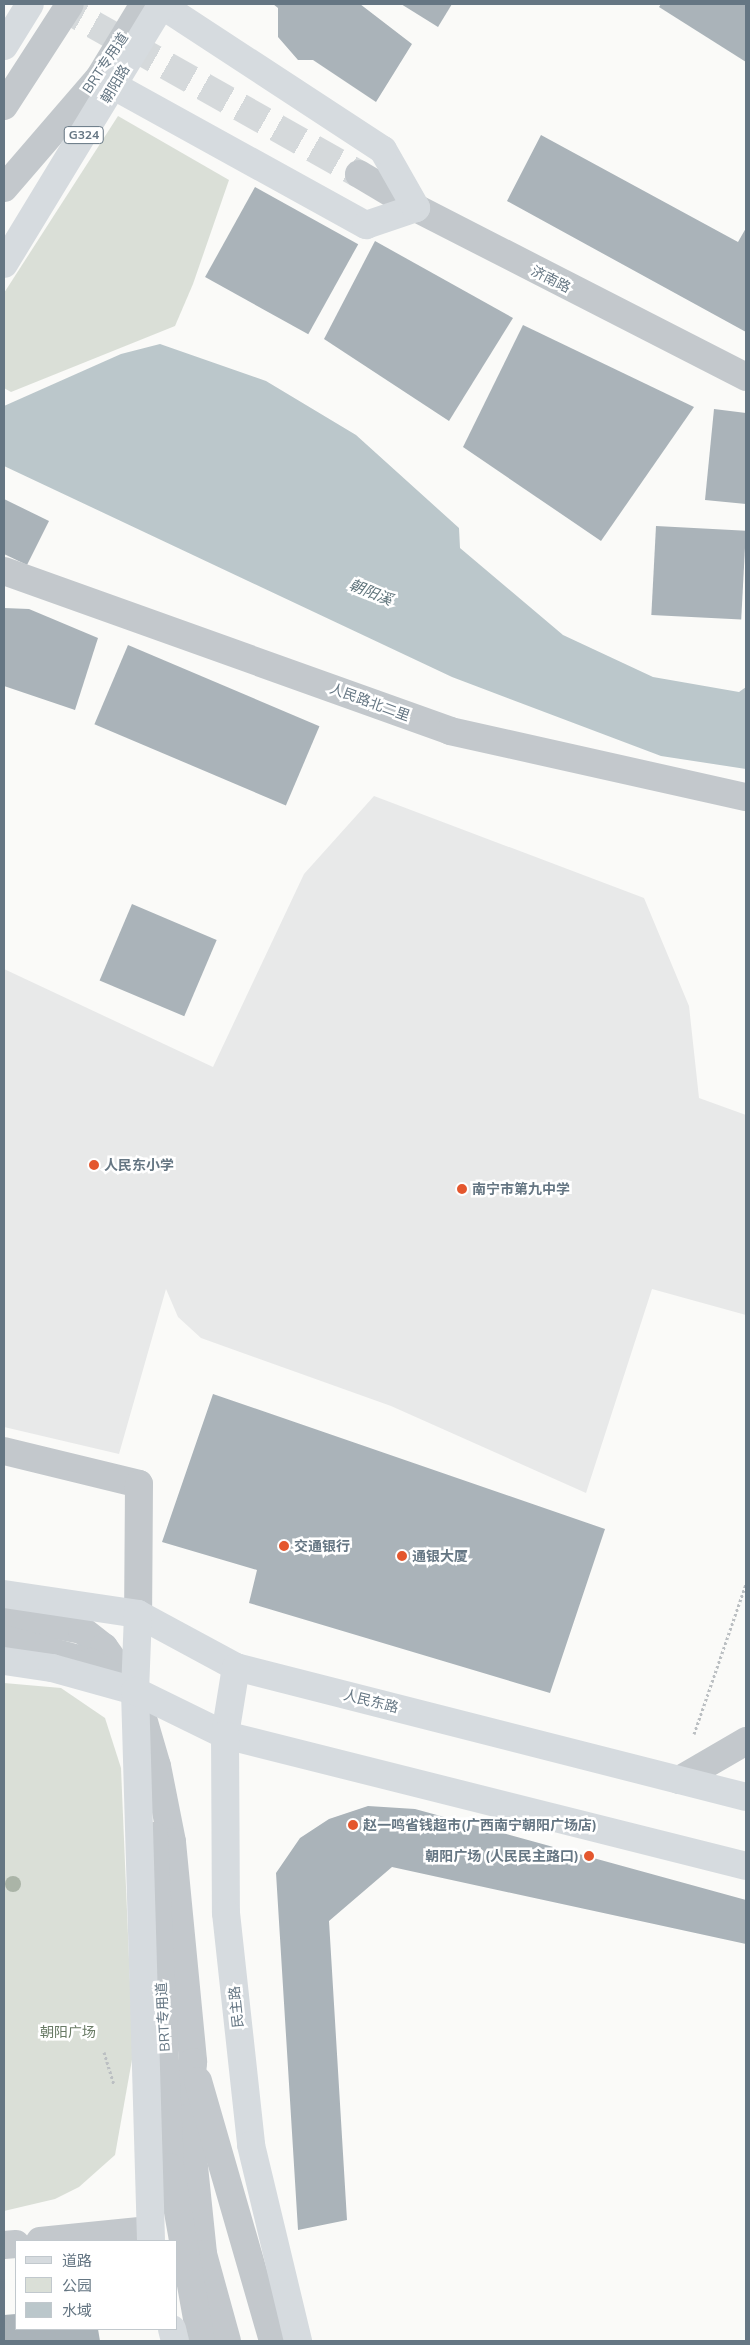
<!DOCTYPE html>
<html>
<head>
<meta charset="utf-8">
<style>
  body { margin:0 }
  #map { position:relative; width:750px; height:2345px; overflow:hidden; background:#fafaf8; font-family:Mulish,"Noto Sans SC",sans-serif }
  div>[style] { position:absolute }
  .built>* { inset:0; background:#e8e9e9 }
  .green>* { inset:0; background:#dadfd7 }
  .water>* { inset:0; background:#bbc7cb }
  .building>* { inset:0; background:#aab3b9; transform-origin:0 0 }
  .minor-tunnel>* { height:28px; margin-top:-14px; transform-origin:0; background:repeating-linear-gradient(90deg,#d5d9db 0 28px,transparent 0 42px) }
  .path>* { height:3px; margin-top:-1.5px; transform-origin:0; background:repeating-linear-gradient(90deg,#bbbfc2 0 2.5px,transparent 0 5px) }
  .minor>* { height:28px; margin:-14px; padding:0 14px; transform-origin:14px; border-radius:14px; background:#c3c8cc }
  .major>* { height:28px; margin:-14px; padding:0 14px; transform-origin:14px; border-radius:14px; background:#d6dbdf }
  .trees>* { width:16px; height:16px; margin:-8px; border-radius:50%; background:#aab4a7 }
  .dots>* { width:14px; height:14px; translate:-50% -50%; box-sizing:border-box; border:2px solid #fff; border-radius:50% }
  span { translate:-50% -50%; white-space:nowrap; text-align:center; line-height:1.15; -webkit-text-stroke:5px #fff; paint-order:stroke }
  .shield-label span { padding:1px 4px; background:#fff; border:1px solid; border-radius:4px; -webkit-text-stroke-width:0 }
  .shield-label { font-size:12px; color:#657683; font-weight:700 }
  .street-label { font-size:14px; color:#657683 }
  .poi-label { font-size:14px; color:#657683; font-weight:700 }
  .left { translate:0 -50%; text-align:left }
  .right { translate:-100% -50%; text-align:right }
  .park-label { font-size:14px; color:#687a64 }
  .water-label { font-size:15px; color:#60757c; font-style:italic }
  .frame { position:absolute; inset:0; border:5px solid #657683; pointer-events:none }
  .legend { position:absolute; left:15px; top:2240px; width:162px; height:90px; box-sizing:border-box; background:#fff; border:1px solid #c1c8cd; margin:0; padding:6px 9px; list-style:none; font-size:15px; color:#657683 }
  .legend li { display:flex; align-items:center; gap:10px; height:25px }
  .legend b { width:25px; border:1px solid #c1c8cd }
</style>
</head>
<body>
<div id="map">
  <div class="built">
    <i style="clip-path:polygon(374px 796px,644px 898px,689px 1006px,699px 1098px,746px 1115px,746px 1315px,652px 1289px,586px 1493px,391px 1406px,201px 1338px,178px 1317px,166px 1289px,119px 1454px,4px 1427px,4px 969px,213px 1067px,304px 874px)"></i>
  </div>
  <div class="green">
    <i style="clip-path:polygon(118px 116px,229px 180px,193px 284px,175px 326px,11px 392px,4px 388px,4px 293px)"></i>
    <i style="clip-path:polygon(4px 1683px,61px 1688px,105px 1718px,121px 1768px,133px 2054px,115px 2155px,79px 2187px,55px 2199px,4px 2211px)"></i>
  </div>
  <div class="water">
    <i style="clip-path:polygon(160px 344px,266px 381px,356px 435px,459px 528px,460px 548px,563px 635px,653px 677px,739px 692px,746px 687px,746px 769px,661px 756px,452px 677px,4px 466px,4px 406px,121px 354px)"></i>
  </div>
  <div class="building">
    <i style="clip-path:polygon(273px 4px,360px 4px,412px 44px,376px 102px,313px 60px,298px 60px,278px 37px,278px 8px)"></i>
    <i style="clip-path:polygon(401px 4px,452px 4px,438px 27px)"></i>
    <i style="clip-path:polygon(661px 4px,746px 4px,746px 62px,659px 7px)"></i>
    <i style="clip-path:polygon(541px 135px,738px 242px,746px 228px,746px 332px,507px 201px)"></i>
    <i style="left:255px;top:187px;width:118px;height:103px;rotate:29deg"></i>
    <i style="clip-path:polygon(375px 241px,513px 318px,449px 421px,324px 339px)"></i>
    <i style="clip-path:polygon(523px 325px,694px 407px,601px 541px,463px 447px)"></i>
    <i style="clip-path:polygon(714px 409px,746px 413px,746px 504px,705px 500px)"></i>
    <i style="clip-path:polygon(4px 499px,49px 521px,27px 565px,4px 554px)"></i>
    <i style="left:656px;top:526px;width:90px;height:89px;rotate:3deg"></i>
    <i style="clip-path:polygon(4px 608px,29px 609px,98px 638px,75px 710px,4px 686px)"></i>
    <i style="left:128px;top:645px;width:208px;height:86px;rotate:23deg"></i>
    <i style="left:132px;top:904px;width:92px;height:83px;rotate:23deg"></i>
    <i style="clip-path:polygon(213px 1394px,605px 1529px,550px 1693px,249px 1603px,257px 1570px,162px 1542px)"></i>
    <i style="clip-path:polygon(368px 1806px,415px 1809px,746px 1900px,746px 1944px,392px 1867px,329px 1921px,347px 2220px,298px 2230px,276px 1873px,300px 1838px,329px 1819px)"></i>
    <i style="clip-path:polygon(16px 2314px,16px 2329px,98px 2329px,100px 2341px,4px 2341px,4px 2315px)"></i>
  </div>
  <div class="minor-tunnel">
    <i style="left:57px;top:4px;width:347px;rotate:29.4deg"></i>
  </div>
  <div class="path">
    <i style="left:694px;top:1734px;width:159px;rotate:-70.9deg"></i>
    <i style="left:104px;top:2052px;width:34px;rotate:73deg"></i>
  </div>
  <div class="minor">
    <i style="left:4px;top:106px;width:121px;rotate:-57.1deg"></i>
    <i style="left:359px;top:174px;width:66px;rotate:30.8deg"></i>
    <i style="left:416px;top:208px;width:371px;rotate:27.1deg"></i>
    <i style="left:4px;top:188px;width:145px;rotate:-49.2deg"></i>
    <i style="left:99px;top:78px;width:87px;rotate:-58.7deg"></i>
    <i style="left:4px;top:571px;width:474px;rotate:19.7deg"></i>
    <i style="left:450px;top:731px;width:303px;rotate:12.6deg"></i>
    <i style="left:4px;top:1451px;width:139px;rotate:13.7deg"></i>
    <i style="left:139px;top:1484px;width:130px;rotate:90.4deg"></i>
    <i style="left:4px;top:1615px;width:79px;rotate:10.9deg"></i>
    <i style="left:82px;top:1630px;width:28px;rotate:38deg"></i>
    <i style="left:104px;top:1647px;width:54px;rotate:54.8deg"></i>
    <i style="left:135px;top:1691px;width:78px;rotate:73.7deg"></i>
    <i style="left:157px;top:1766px;width:77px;rotate:78.8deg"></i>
    <i style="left:172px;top:1842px;width:221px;rotate:84.5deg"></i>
    <i style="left:193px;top:2062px;width:56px;rotate:94.1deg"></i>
    <i style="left:189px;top:2118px;width:137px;rotate:84.1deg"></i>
    <i style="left:203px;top:2254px;width:90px;rotate:74.6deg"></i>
    <i style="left:4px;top:1639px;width:89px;rotate:15deg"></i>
    <i style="left:90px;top:1662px;width:38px;rotate:32deg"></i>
    <i style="left:679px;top:1780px;width:78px;rotate:-30.2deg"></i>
    <i style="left:154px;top:1836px;width:331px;rotate:87.2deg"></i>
    <i style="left:170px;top:2167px;width:177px;rotate:79.9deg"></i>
    <i style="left:198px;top:2081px;width:271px;rotate:73.9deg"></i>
    <i style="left:40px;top:2241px;width:110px;rotate:-5.8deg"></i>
    <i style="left:4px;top:2245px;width:12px;rotate:-5deg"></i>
  </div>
  <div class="major">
    <i style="left:4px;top:46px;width:49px;rotate:-58.2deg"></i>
    <i style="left:114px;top:86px;width:288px;rotate:28.9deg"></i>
    <i style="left:366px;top:225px;width:53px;rotate:-18.8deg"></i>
    <i style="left:416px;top:208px;width:67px;rotate:-119.6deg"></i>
    <i style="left:383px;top:150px;width:265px;rotate:-146.8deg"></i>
    <i style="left:4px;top:264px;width:304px;rotate:-58.7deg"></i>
    <i style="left:4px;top:1594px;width:135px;rotate:8.5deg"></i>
    <i style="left:138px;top:1614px;width:111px;rotate:28.4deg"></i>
    <i style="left:236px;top:1667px;width:526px;rotate:14.3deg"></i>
    <i style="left:138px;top:1614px;width:77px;rotate:92.2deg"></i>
    <i style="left:135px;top:1691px;width:550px;rotate:88.33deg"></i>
    <i style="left:4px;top:1661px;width:49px;rotate:8.3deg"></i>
    <i style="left:52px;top:1668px;width:86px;rotate:15.5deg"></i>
    <i style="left:135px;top:1691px;width:100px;rotate:26.1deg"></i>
    <i style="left:225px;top:1735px;width:537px;rotate:14.11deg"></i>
    <i style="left:236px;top:1667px;width:69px;rotate:99.2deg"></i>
    <i style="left:225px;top:1735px;width:178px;rotate:89.7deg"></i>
    <i style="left:226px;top:1913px;width:233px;rotate:83.8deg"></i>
    <i style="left:251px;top:2145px;width:202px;rotate:76.5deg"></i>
    <i style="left:172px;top:2329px;width:12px;rotate:76deg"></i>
  </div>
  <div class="trees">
    <i style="left:13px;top:1884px"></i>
  </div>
  <div class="dots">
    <i style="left:94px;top:1165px;background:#e4572e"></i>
    <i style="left:462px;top:1189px;background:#e4572e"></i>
    <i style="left:284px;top:1546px;background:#e4572e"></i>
    <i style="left:402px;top:1556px;background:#e4572e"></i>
    <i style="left:353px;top:1825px;background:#e4572e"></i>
    <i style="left:589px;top:1856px;background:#e4572e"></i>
  </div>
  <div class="shield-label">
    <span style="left:84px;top:135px">G324</span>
  </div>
  <div class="street-label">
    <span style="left:105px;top:63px;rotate:-56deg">BRT专用道</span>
    <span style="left:115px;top:84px;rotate:-59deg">朝阳路</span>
    <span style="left:551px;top:279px;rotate:27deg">济南路</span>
    <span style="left:370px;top:702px;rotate:20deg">人民路北二里</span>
    <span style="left:371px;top:1701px;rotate:14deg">人民东路</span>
    <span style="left:236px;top:2007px;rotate:-96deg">民主路</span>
    <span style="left:163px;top:2017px;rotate:-93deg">BRT专用道</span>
  </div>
  <div class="poi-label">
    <span class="left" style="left:104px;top:1165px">人民东小学</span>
    <span class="left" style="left:472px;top:1189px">南宁市第九中学</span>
    <span class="left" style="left:294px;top:1546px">交通银行</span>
    <span class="left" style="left:412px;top:1556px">通银大厦</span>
    <span class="left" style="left:363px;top:1825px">赵一鸣省钱超市(广西南宁朝阳广场店)</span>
    <span class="right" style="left:579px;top:1856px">朝阳广场 (人民民主路口)</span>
  </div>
  <div class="park-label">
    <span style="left:68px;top:2032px">朝阳广场</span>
  </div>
  <div class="water-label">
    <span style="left:371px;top:592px;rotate:22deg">朝阳溪</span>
  </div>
  <div class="frame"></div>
  <ul class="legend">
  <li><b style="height:6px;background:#d6dbdf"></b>道路</li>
  <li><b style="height:14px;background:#dadfd7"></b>公园</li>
  <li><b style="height:14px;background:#bbc7cb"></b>水域</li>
  </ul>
</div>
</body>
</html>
